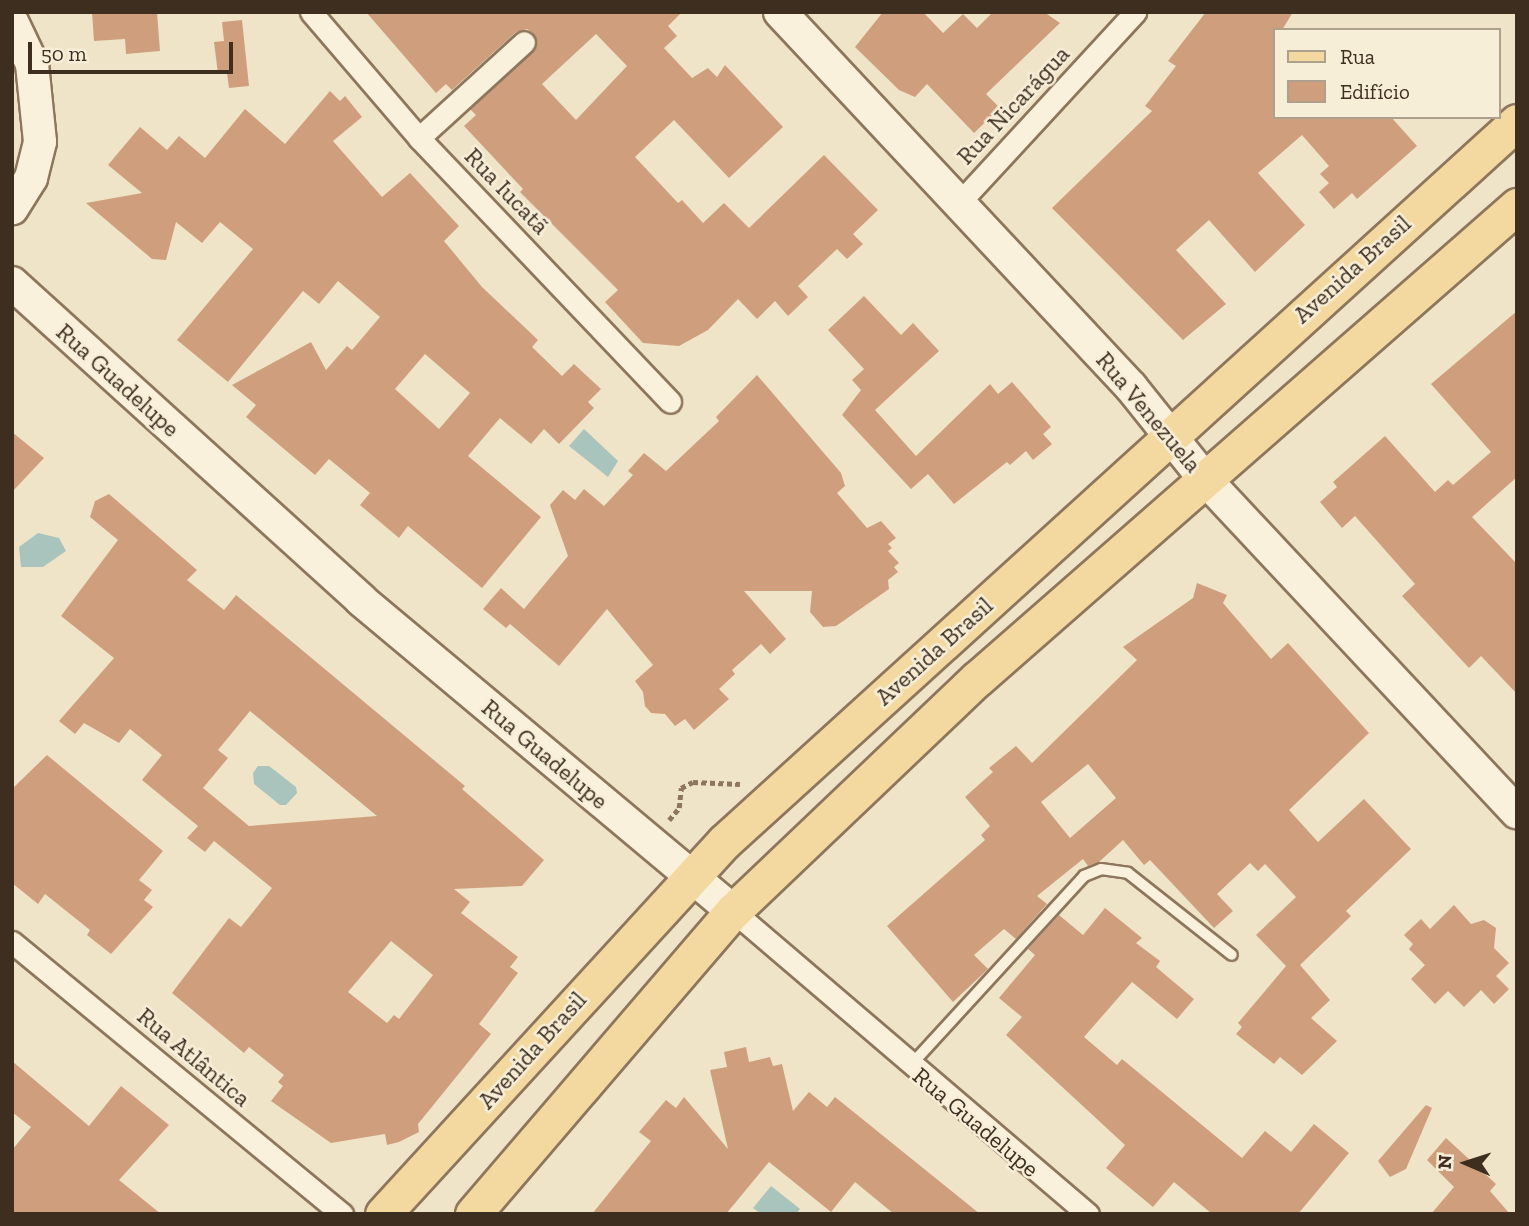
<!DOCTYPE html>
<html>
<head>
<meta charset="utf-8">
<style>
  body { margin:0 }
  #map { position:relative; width:1529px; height:1226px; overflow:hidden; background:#f0e4c8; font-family:"Zilla Slab",serif }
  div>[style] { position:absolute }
  .water>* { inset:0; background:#a9c4bc }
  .building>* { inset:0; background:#cf9f7d }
  .path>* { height:4.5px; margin-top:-2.25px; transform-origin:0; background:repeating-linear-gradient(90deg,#8d765c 0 5px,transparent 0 8.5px) }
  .roads { filter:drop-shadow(2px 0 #8d765c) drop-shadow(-2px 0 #8d765c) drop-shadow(0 2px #8d765c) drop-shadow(0 -2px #8d765c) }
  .lane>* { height:10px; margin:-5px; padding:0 5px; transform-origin:5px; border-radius:5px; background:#faf1dc }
  .street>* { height:21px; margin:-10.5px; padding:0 10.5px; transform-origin:10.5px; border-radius:10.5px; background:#faf1dc }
  .secondary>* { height:32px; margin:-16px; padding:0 16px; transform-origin:16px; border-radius:16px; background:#faf1dc }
  .primary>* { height:35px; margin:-17.5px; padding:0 17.5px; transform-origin:17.5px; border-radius:17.5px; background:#f3d9a0 }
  span { translate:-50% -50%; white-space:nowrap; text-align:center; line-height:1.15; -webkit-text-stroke:5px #f7eed8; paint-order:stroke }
  .street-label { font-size:24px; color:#3d2e20 }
  .frame { position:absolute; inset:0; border:14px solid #3d2e20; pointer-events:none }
  .legend { position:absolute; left:1273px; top:28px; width:228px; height:91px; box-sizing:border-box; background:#f7eed8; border:2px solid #ada18e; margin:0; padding:9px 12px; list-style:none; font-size:21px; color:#3d2e20 }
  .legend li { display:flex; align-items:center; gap:14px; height:35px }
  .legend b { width:35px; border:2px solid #ada18e }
  .north { position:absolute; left:1431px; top:1128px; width:70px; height:70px; -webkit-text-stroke:5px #f7eed8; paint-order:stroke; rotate:273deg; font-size:19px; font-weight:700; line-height:28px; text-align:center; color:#3d2e20 }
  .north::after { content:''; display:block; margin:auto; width:24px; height:32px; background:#3d2e20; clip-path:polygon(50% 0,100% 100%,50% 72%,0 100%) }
  .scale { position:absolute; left:28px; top:42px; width:205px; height:32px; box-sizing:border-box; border:4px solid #3d2e20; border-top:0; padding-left:9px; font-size:21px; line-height:24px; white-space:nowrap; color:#3d2e20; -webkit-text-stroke:5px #f7eed8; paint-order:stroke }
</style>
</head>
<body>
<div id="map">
  <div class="water">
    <i style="clip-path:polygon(584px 429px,618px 461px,608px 477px,569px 446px)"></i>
    <i style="clip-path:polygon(38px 533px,59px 538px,66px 551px,43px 567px,21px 567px,19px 547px)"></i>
    <i style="clip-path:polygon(258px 766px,269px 766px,296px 787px,297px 793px,286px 805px,280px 805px,254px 784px,253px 773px)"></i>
    <i style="clip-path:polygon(771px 1186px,800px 1209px,796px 1214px,761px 1214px,753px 1208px)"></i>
  </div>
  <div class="building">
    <i style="clip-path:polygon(92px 12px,157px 12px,160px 51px,126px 54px,125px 39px,94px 41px)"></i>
    <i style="clip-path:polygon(evenodd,366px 12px,682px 12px,668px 26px,677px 36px,664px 48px,692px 78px,708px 68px,717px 77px,725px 65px,783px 127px,729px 178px,674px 120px,635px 157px,678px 203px,682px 200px,703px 223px,724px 203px,749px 228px,824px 155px,878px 210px,853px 234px,863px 244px,847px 259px,837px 249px,798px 286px,808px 297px,788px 316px,775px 301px,757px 319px,738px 299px,708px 330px,679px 346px,643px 343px,605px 302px,618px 290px,520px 192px,523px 189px,464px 126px,476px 115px,470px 109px,533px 51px,534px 34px,527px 29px,516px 32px,452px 90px,446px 84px,436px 93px,366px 12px,596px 34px,627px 66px,576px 120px,542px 84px,596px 34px)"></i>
    <i style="clip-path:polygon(883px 12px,923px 12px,943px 33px,963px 14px,977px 28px,993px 12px,1044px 12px,1060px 23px,986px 94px,1000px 108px,974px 133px,927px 84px,915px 97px,899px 90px,855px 47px)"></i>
    <i style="clip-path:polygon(1206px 12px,1293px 12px,1282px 30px,1275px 30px,1275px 117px,1391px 117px,1417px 146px,1357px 199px,1352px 193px,1334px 209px,1319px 192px,1329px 183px,1320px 174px,1329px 166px,1302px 135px,1258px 173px,1305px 225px,1255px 272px,1209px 220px,1176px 250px,1226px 304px,1183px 340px,1052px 208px,1152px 111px,1145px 106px,1176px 66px,1168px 61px)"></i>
    <i style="clip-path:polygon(242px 20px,249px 86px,229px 88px,227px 73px,218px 74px,214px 42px,224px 41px,222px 22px)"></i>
    <i style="clip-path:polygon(evenodd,330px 91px,340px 101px,345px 96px,362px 117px,333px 141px,382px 197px,410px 173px,459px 226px,444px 241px,482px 287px,538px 340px,532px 347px,562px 376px,574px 364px,601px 389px,588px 402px,594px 408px,559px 444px,544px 429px,531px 444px,500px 418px,468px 456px,541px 517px,482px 588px,408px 526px,399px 538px,360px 505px,370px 493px,329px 459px,315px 475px,246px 417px,256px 405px,232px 385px,311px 342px,326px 370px,347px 346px,352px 350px,380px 317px,338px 281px,319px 304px,303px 291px,228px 382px,177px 340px,253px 249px,220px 222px,202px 243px,176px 222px,166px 260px,152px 259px,86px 203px,142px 193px,108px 165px,140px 127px,167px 150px,179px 136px,205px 158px,245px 109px,285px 144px,330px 91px,425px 354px,470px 393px,439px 429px,395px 389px,425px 354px)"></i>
    <i style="clip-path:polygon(864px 296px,901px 335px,913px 323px,939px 351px,875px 410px,916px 456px,990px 384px,998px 394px,1012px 382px,1051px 427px,1043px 434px,1052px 444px,1033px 460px,1026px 451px,1010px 465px,1007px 462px,954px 504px,928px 474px,911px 489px,842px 415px,861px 390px,852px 380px,864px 369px,828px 330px)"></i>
    <i style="clip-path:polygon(1517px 311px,1517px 477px,1472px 517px,1517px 564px,1517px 694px,1481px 656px,1469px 668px,1402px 596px,1415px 584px,1355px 516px,1342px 528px,1320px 502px,1337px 487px,1333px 482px,1385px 436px,1435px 492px,1448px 480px,1453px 485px,1491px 452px,1431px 384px)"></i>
    <i style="clip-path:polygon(757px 375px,841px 473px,845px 486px,837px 493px,867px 528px,881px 521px,896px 538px,888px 544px,892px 548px,888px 551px,899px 563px,894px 567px,898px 572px,888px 580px,889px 589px,836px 626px,823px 627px,810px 612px,812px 591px,744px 591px,786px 639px,770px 654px,761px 644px,732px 670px,735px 674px,719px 689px,729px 699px,694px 730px,685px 719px,675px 726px,665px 714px,651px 713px,645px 706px,643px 692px,635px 681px,653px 665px,607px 609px,559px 666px,510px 624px,506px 628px,483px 609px,501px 588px,524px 609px,568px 556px,550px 505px,563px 490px,575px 500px,584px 489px,604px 506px,633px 475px,628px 471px,644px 453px,666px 471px,719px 421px,716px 417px)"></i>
    <i style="clip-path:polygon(12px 432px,44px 458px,12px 492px)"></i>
    <i style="clip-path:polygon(evenodd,109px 494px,197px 570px,187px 580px,224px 610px,236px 595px,465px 786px,462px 789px,544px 860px,522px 886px,454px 889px,470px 902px,461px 913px,518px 957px,510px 967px,518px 973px,479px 1024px,491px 1034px,418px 1124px,419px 1132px,399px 1142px,387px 1145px,385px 1134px,331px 1143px,271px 1101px,283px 1086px,278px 1082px,284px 1075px,249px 1047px,244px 1053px,172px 993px,229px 918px,241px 927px,272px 888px,214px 841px,205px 852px,187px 838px,198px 826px,142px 780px,162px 755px,130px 729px,119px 743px,84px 723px,75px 734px,59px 721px,114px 658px,61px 616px,118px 540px,90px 517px,95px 501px,109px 494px,250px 711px,377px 816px,249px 826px,203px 788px,228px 758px,218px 750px,250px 711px,109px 494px,391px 941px,433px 975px,399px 1019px,394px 1015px,387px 1023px,348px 992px,391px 941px)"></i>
    <i style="clip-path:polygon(evenodd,1197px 583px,1227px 595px,1223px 603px,1271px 659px,1288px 643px,1369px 733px,1289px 810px,1318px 842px,1364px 799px,1411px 849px,1346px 911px,1351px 916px,1300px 965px,1330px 1000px,1311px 1018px,1337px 1041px,1302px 1075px,1280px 1057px,1274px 1064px,1236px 1034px,1242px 1027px,1238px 1023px,1286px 966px,1256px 935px,1296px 897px,1265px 864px,1258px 871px,1250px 863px,1217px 894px,1233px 911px,1214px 928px,1150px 860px,1144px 865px,1123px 840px,1099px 862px,1088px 866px,1083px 859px,1037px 896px,1047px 904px,1016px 939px,1004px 929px,974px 955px,988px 969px,953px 1002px,887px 926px,985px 840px,981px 835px,990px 826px,965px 797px,993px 772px,989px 768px,1016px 746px,1032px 763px,1137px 660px,1123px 647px,1193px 598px,1197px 583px,1088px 764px,1116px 798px,1070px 838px,1041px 802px,1088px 764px)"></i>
    <i style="clip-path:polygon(47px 755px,163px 851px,139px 880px,152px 890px,144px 900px,153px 907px,111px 954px,87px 935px,90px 930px,45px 894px,38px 904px,12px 883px,12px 789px)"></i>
    <i style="clip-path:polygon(1454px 905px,1471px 924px,1484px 920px,1496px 928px,1494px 948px,1509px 963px,1496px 976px,1509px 989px,1494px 1004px,1481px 990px,1464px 1007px,1448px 991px,1435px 1004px,1411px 979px,1425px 965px,1409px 949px,1413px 944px,1404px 935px,1421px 919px,1430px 929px)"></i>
    <i style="clip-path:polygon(1105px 908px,1142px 938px,1136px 943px,1160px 961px,1156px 967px,1194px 999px,1177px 1019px,1132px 982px,1084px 1037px,1117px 1065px,1122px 1059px,1242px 1158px,1265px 1131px,1291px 1152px,1314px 1124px,1349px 1153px,1298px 1214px,1212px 1214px,1174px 1182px,1153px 1207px,1106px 1168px,1125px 1145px,1006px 1035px,1022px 1017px,999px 998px,1035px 955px,1028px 949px,1059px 915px,1083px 935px)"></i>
    <i style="clip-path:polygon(746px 1047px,749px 1062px,770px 1057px,773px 1066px,782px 1064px,793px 1111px,809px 1092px,827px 1107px,835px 1097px,980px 1214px,894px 1214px,855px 1182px,831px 1212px,769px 1162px,726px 1214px,592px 1214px,651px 1141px,639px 1132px,666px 1100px,676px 1108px,684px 1097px,728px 1149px,710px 1070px,727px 1067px,724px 1052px)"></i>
    <i style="clip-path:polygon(12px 1061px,89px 1126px,121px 1086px,169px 1125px,119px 1180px,161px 1214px,12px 1214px,12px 1150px,31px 1127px,12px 1112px)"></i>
    <i style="clip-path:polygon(1426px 1105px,1432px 1108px,1406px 1169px,1390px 1177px,1378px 1161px)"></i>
    <i style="clip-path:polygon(1446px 1138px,1496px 1184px,1490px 1191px,1510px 1214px,1431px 1214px,1454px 1187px,1427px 1160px)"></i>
  </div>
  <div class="path">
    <i style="left:669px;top:820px;width:16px;rotate:-50deg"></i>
    <i style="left:679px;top:808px;width:20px;rotate:-84deg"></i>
    <i style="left:681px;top:788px;width:13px;rotate:-27deg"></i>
    <i style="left:693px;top:782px;width:47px;rotate:2.4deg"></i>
  </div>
  <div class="roads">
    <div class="lane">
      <i style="left:910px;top:1066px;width:258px;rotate:-47.5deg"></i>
      <i style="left:1084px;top:876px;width:18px;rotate:-22deg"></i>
      <i style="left:1101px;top:869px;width:27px;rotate:8deg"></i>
      <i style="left:1128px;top:873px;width:132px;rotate:38.3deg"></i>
    </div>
    <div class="street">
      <i style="left:311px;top:12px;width:166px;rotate:49.4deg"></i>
      <i style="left:419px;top:138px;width:364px;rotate:46.4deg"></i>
      <i style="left:419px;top:138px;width:142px;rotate:-42.4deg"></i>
      <i style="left:959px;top:203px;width:260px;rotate:-47.3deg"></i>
      <i style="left:733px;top:911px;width:467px;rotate:40.5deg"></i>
      <i style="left:12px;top:942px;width:428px;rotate:39.5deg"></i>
    </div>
    <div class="secondary">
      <i style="left:780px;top:12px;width:514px;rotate:46.89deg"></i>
      <i style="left:1131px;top:387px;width:117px;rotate:51.3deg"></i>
      <i style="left:1204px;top:478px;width:458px;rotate:46.9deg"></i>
      <i style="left:12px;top:22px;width:47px;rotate:64.5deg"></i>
      <i style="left:32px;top:64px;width:78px;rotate:84.1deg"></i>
      <i style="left:40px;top:142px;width:37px;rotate:104deg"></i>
      <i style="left:31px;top:178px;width:36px;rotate:122deg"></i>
      <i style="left:12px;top:283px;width:471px;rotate:42.2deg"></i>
      <i style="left:361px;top:600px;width:485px;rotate:39.9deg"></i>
    </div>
    <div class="primary">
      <i style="left:383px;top:1214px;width:505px;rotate:-47.49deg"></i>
      <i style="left:724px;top:842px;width:1071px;rotate:-42.24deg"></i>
      <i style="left:473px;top:1214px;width:399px;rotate:-49.4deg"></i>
      <i style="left:733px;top:911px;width:337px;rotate:-43.6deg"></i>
      <i style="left:977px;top:679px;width:718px;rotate:-41.22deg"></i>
    </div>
  </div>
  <div class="street-label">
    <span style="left:1013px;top:105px;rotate:-47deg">Rua Nicarágua</span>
    <span style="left:507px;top:191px;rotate:46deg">Rua Iucatã</span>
    <span style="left:1352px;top:269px;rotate:-42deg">Avenida Brasil</span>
    <span style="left:118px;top:380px;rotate:42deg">Rua Guadelupe</span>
    <span style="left:1149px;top:412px;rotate:50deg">Rua Venezuela</span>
    <span style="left:934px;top:651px;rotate:-42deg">Avenida Brasil</span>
    <span style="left:545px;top:754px;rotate:40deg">Rua Guadelupe</span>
    <span style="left:532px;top:1050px;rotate:-48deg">Avenida Brasil</span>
    <span style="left:194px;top:1057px;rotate:40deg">Rua Atlântica</span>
    <span style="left:976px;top:1122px;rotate:40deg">Rua Guadelupe</span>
  </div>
  <div class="frame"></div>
  <ul class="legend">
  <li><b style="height:9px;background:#f3d9a0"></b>Rua</li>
  <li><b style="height:19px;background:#cf9f7d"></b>Edifício</li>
  </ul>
  <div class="north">N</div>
  <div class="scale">50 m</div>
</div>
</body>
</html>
